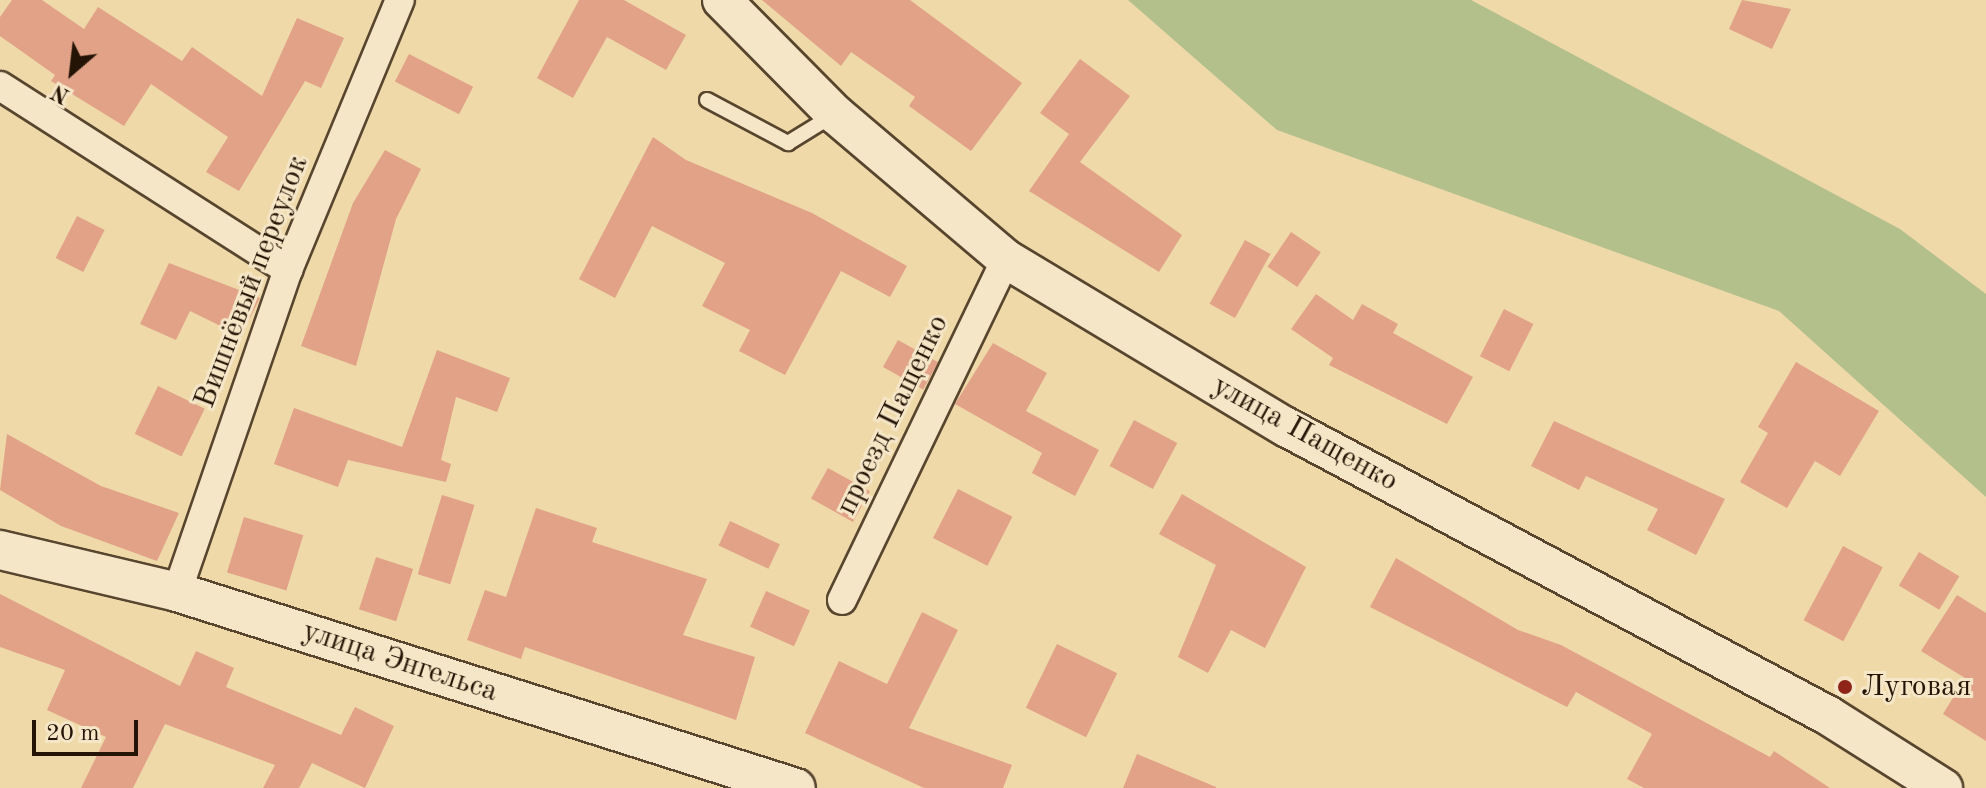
<!DOCTYPE html>
<html>
<head>
<meta charset="utf-8">
<style>
  body { margin:0 }
  #map { position:relative; width:1986px; height:788px; overflow:hidden; background:#efd9a9; font-family:"Old Standard TT",serif }
  div>[style] { position:absolute }
  .green>* { inset:0; background:#b4c08c }
  .building>* { inset:0; background:#e1a287; transform-origin:0 0 }
  .roads { filter:drop-shadow(2px 0 #57452e) drop-shadow(-2px 0 #57452e) drop-shadow(0 2px #57452e) drop-shadow(0 -2px #57452e) }
  .lane>* { height:14px; margin:-7px; padding:0 7px; transform-origin:7px; border-radius:7px; background:#f5e6c7 }
  .street>* { height:28px; margin:-14px; padding:0 14px; transform-origin:14px; border-radius:14px; background:#f5e6c7 }
  .secondary>* { height:38px; margin:-19px; padding:0 19px; transform-origin:19px; border-radius:19px; background:#f5e6c7 }
  .dots>* { width:22px; height:22px; translate:-50% -50%; box-sizing:border-box; border:4px solid #f5e6c7; border-radius:50% }
  span { translate:-50% -50%; white-space:nowrap; text-align:center; line-height:1.15; -webkit-text-stroke:6px #f5e6c7; paint-order:stroke }
  .street-label { font-size:30px; color:#241405 }
  .poi-label { font-size:30px; color:#241405 }
  .left { translate:0 -50%; text-align:left }
  .north { position:absolute; left:32px; top:32px; width:80px; height:80px; -webkit-text-stroke:6px #f5e6c7; paint-order:stroke; rotate:208deg; font-size:22px; font-weight:700; line-height:32px; text-align:center; color:#241405 }
  .north::after { content:''; display:block; margin:auto; width:28px; height:36px; background:#241405; clip-path:polygon(50% 0,100% 100%,50% 72%,0 100%) }
  .scale { position:absolute; left:32px; top:720px; width:106px; height:36px; box-sizing:border-box; border:4px solid #241405; border-top:0; padding-left:10px; font-size:24px; line-height:28px; white-space:nowrap; color:#241405; -webkit-text-stroke:6px #f5e6c7; paint-order:stroke }
</style>
</head>
<body>
<div id="map">
  <div class="green">
    <i style="clip-path:polygon(1128px 0,1471px 0,1900px 229px,1986px 294px,1986px 497px,1779px 311px,1277px 130px)"></i>
  </div>
  <div class="building">
    <i style="clip-path:polygon(12px 0,42px 0,84px 29px,98px 7px,182px 61px,192px 47px,262px 96px,297px 18px,344px 38px,321px 88px,305px 81px,239px 191px,206px 172px,228px 137px,151px 84px,124px 126px,51px 81px,55px 75px,0 36px,0 17px)"></i>
    <i style="clip-path:polygon(579px 0,624px 0,686px 35px,666px 70px,607px 37px,573px 98px,537px 78px)"></i>
    <i style="clip-path:polygon(762px 0,910px 0,1022px 83px,971px 151px,909px 106px,915px 97px,851px 52px,841px 66px)"></i>
    <i style="clip-path:polygon(1742px 0,1791px 9px,1772px 49px,1729px 29px)"></i>
    <i style="left:409px;top:54px;width:72px;height:31px;rotate:27deg"></i>
    <i style="clip-path:polygon(1080px 59px,1130px 96px,1080px 162px,1182px 235px,1159px 272px,1029px 191px,1069px 134px,1040px 113px)"></i>
    <i style="clip-path:polygon(653px 137px,686px 160px,812px 213px,907px 266px,890px 297px,841px 271px,785px 375px,739px 351px,750px 330px,702px 306px,725px 263px,652px 226px,615px 298px,579px 279px)"></i>
    <i style="clip-path:polygon(385px 150px,421px 169px,396px 219px,356px 366px,301px 346px,353px 203px)"></i>
    <i style="left:77px;top:216px;width:31px;height:47px;rotate:27deg"></i>
    <i style="left:1291px;top:232px;width:36px;height:42px;rotate:34deg"></i>
    <i style="left:1245px;top:240px;width:29px;height:73px;rotate:29deg"></i>
    <i style="clip-path:polygon(169px 263px,260px 298px,241px 336px,190px 311px,176px 340px,140px 324px)"></i>
    <i style="clip-path:polygon(1316px 294px,1353px 320px,1362px 304px,1398px 324px,1393px 333px,1473px 377px,1447px 424px,1329px 365px,1333px 358px,1291px 329px)"></i>
    <i style="left:1504px;top:309px;width:33px;height:53px;rotate:27deg"></i>
    <i style="left:898px;top:340px;width:46px;height:31px;rotate:29deg"></i>
    <i style="clip-path:polygon(993px 343px,1047px 373px,1026px 411px,1099px 450px,1075px 496px,1032px 473px,1042px 453px,955px 404px)"></i>
    <i style="clip-path:polygon(437px 350px,510px 378px,497px 412px,456px 397px,441px 460px,451px 464px,446px 482px,348px 460px,338px 487px,274px 464px,294px 408px,402px 447px)"></i>
    <i style="clip-path:polygon(1796px 362px,1879px 411px,1840px 476px,1815px 461px,1787px 508px,1740px 482px,1768px 433px,1758px 427px)"></i>
    <i style="left:158px;top:386px;width:52px;height:53px;rotate:26deg"></i>
    <i style="left:1134px;top:420px;width:49px;height:52px;rotate:28deg"></i>
    <i style="clip-path:polygon(1554px 421px,1725px 499px,1696px 555px,1647px 530px,1658px 509px,1586px 476px,1579px 490px,1531px 466px)"></i>
    <i style="clip-path:polygon(7px 434px,101px 486px,179px 513px,157px 561px,61px 526px,0 490px)"></i>
    <i style="left:828px;top:468px;width:48px;height:35px;rotate:29deg"></i>
    <i style="left:958px;top:489px;width:61px;height:55px;rotate:27deg"></i>
    <i style="clip-path:polygon(1182px 494px,1306px 567px,1265px 648px,1231px 630px,1208px 673px,1178px 657px,1216px 565px,1159px 534px)"></i>
    <i style="left:442px;top:495px;width:34px;height:83px;rotate:17deg"></i>
    <i style="clip-path:polygon(536px 508px,597px 528px,592px 542px,707px 579px,683px 635px,755px 657px,736px 720px,525px 647px,521px 659px,467px 640px,485px 590px,506px 597px)"></i>
    <i style="left:244px;top:517px;width:62px;height:58px;rotate:17deg"></i>
    <i style="left:730px;top:521px;width:55px;height:27px;rotate:25deg"></i>
    <i style="left:1843px;top:546px;width:45px;height:84px;rotate:28deg"></i>
    <i style="left:1919px;top:552px;width:47px;height:39px;rotate:31deg"></i>
    <i style="left:376px;top:557px;width:39px;height:55px;rotate:18deg"></i>
    <i style="clip-path:polygon(1396px 558px,1518px 630px,1561px 645px,1770px 757px,1774px 751px,1830px 788px,1644px 788px,1627px 779px,1652px 734px,1576px 692px,1567px 707px,1370px 607px)"></i>
    <i style="left:766px;top:591px;width:48px;height:39px;rotate:24deg"></i>
    <i style="clip-path:polygon(0 594px,180px 686px,196px 651px,234px 668px,226px 687px,341px 735px,355px 707px,394px 726px,365px 788px,312px 763px,299px 788px,263px 788px,275px 765px,165px 724px,133px 788px,81px 788px,106px 737px,47px 710px,65px 670px,0 647px)"></i>
    <i style="clip-path:polygon(1957px 595px,1986px 613px,1986px 741px,1943px 714px,1965px 678px,1921px 651px)"></i>
    <i style="clip-path:polygon(922px 612px,958px 630px,909px 728px,1012px 765px,1003px 788px,924px 788px,805px 733px,839px 661px,887px 684px)"></i>
    <i style="left:1057px;top:644px;width:67px;height:71px;rotate:26deg"></i>
    <i style="clip-path:polygon(1137px 754px,1216px 787px,1216px 788px,1123px 788px)"></i>
  </div>
  <div class="roads">
    <div class="lane">
      <i style="left:707px;top:100px;width:92px;rotate:28deg"></i>
      <i style="left:788px;top:143px;width:55px;rotate:-31.7deg"></i>
    </div>
    <div class="street">
      <i style="left:0;top:86px;width:342px;rotate:32.6deg"></i>
      <i style="left:177px;top:592px;width:341px;rotate:-71deg"></i>
      <i style="left:288px;top:270px;width:292px;rotate:-67.5deg"></i>
      <i style="left:842px;top:600px;width:378px;rotate:-64.3deg"></i>
    </div>
    <div class="secondary">
      <i style="left:722px;top:0;width:161px;rotate:45.3deg"></i>
      <i style="left:835px;top:114px;width:224px;rotate:40.3deg"></i>
      <i style="left:1006px;top:259px;width:327px;rotate:31deg"></i>
      <i style="left:1286px;top:427px;width:615px;rotate:28.02deg"></i>
      <i style="left:1829px;top:716px;width:135px;rotate:32.3deg"></i>
      <i style="left:0;top:550px;width:182px;rotate:13.3deg"></i>
      <i style="left:177px;top:592px;width:649px;rotate:17.57deg"></i>
    </div>
  </div>
  <div class="dots">
    <i style="left:1845px;top:687px;background:#8f2418"></i>
  </div>
  <div class="street-label">
    <span style="left:252px;top:282px;rotate:-69deg">Вишнёвый переулок</span>
    <span style="left:893px;top:415px;rotate:-64deg">проезд Пащенко</span>
    <span style="left:1305px;top:434px;rotate:29deg">улица Пащенко</span>
    <span style="left:400px;top:662px;rotate:18deg">улица Энгельса</span>
  </div>
  <div class="poi-label">
    <span class="left" style="left:1861px;top:687px">Луговая</span>
  </div>
  <div class="north">N</div>
  <div class="scale">20 m</div>
</div>
</body>
</html>
